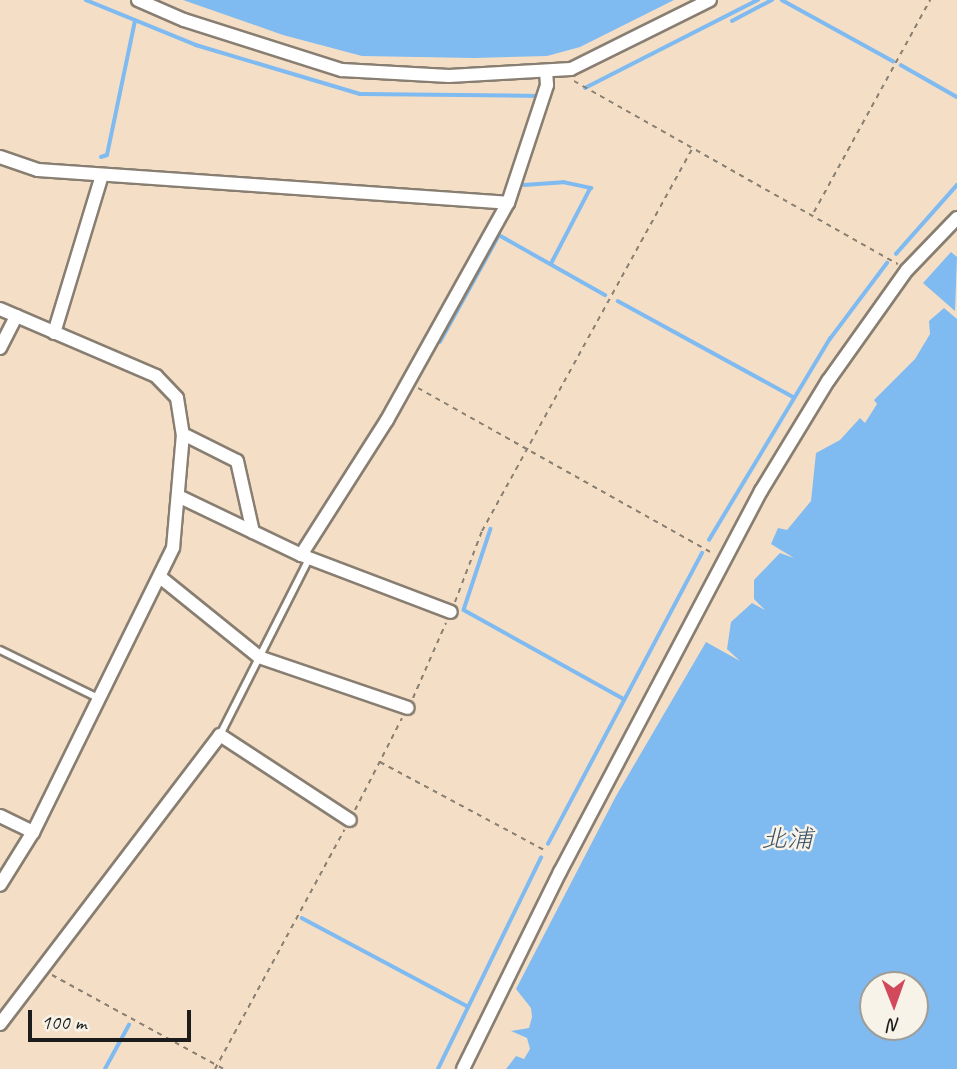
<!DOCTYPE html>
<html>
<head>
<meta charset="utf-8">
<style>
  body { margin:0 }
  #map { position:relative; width:957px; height:1069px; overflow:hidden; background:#f4dfc6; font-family:Caveat,"Klee One",sans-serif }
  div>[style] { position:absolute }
  .water>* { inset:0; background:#7fbaf1 }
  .stream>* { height:3.5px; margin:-1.75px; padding:0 1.75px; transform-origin:1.75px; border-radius:1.75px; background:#7fbaf1 }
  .path>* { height:2px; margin-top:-1px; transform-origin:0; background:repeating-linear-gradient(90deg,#887e71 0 5px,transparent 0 10px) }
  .roads { filter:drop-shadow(2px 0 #887e71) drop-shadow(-2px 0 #887e71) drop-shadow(0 2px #887e71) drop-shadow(0 -2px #887e71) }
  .service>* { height:6px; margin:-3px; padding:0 3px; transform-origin:3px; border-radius:3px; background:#fff }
  .minor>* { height:12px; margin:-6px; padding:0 6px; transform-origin:6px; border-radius:6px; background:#fff }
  span { translate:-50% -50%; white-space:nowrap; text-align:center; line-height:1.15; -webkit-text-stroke:5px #f7f3e8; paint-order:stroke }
  .water-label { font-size:26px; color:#3f5367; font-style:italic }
  .north { position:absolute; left:859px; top:971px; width:70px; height:70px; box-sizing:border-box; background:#f7f3e8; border:2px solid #9f9d96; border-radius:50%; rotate:179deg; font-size:19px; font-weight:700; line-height:28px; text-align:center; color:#1c1c1c }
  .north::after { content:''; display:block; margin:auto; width:24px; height:32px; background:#d1495b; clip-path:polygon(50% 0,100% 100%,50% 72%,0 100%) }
  .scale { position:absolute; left:28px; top:1010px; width:163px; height:32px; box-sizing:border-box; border:4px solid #1c1c1c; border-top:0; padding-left:9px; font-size:21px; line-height:24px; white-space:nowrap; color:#1c1c1c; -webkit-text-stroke:5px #f7f3e8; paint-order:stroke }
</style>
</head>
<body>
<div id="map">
  <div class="water">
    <i style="clip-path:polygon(183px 0,674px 0,580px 47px,547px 56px,474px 58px,362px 56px,283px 35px)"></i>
    <i style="clip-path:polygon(951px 252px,957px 257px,955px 311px,923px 283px)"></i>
    <i style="clip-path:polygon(evenodd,944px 308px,957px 319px,957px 1069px,506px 1069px,516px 1056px,524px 1059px,530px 1049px,527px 1038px,511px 1031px,529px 1028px,532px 1017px,531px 1008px,516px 989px,616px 796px,706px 642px,740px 661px,727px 649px,731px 622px,752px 603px,765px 610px,754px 599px,754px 580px,780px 553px,794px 558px,771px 544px,778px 528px,787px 530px,811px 501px,816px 453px,840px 440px,860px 418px,865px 423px,877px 404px,874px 400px,915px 359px,930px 334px,929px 321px,944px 308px,873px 985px,915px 985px,915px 1027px,873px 1027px,873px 985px)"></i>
  </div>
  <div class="stream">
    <i style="left:86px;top:0;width:119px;rotate:22.2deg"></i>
    <i style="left:196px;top:45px;width:171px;rotate:16.6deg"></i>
    <i style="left:360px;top:94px;width:180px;rotate:0.6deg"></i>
    <i style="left:782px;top:0;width:127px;rotate:28.8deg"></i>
    <i style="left:732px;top:21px;width:45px;rotate:-27.7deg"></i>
    <i style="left:901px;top:65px;width:64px;rotate:29.7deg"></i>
    <i style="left:585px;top:88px;width:194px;rotate:-27deg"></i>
    <i style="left:101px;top:157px;width:6px;rotate:-18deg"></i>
    <i style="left:107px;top:155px;width:137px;rotate:-78.2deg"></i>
    <i style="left:524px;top:185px;width:39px;rotate:-4deg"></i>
    <i style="left:563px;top:182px;width:29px;rotate:12deg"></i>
    <i style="left:591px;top:188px;width:85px;rotate:117.5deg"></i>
    <i style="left:896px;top:254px;width:92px;rotate:-48.5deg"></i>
    <i style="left:618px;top:301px;width:200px;rotate:28.7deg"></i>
    <i style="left:440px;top:342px;width:122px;rotate:-61.1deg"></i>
    <i style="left:499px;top:235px;width:122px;rotate:29.5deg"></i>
    <i style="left:491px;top:529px;width:85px;rotate:108.4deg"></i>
    <i style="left:464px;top:610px;width:183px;rotate:29.1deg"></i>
    <i style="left:709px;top:540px;width:235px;rotate:-59deg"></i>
    <i style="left:830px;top:339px;width:95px;rotate:-53.1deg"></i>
    <i style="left:548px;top:844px;width:329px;rotate:-62.1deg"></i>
    <i style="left:302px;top:918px;width:187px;rotate:28.1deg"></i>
    <i style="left:105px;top:1069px;width:50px;rotate:-61.4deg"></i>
    <i style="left:438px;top:1069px;width:235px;rotate:-64deg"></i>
  </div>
  <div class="path">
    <i style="left:574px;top:81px;width:372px;rotate:29.5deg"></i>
    <i style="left:814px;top:212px;width:242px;rotate:-61.3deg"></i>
    <i style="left:418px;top:388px;width:335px;rotate:29.3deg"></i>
    <i style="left:455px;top:602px;width:76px;rotate:-69.2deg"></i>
    <i style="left:482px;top:531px;width:438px;rotate:-61.2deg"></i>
    <i style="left:413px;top:698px;width:82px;rotate:-66.3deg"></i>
    <i style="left:380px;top:762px;width:188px;rotate:28.2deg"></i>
    <i style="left:355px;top:810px;width:103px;rotate:-62.9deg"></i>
    <i style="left:52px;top:975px;width:196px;rotate:28.7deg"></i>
    <i style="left:215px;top:1069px;width:272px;rotate:-61.6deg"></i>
  </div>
  <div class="roads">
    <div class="service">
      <i style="left:0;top:650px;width:109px;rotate:26.1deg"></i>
      <i style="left:220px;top:735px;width:197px;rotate:-63.2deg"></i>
    </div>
    <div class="minor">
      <i style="left:138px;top:0;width:50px;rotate:23.5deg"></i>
      <i style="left:184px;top:20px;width:166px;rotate:17.6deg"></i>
      <i style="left:342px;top:70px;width:107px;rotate:3.2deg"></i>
      <i style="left:449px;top:76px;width:122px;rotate:-3.3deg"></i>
      <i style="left:571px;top:69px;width:155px;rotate:-26.4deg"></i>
      <i style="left:0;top:157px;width:40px;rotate:18.9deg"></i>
      <i style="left:38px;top:170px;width:471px;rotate:4deg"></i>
      <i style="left:0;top:309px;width:170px;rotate:23.2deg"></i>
      <i style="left:156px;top:376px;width:30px;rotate:46deg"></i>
      <i style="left:177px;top:398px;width:36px;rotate:81deg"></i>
      <i style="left:183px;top:434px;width:114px;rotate:95deg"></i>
      <i style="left:173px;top:548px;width:317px;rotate:116.2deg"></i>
      <i style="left:33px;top:832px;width:62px;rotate:121.9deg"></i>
      <i style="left:54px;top:333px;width:165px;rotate:-73.1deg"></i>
      <i style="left:0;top:348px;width:36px;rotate:-63deg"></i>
      <i style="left:183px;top:434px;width:60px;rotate:26.6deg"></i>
      <i style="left:237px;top:461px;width:73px;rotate:77.3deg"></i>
      <i style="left:178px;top:496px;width:136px;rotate:25.6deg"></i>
      <i style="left:301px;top:555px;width:160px;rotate:20.8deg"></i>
      <i style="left:301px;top:555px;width:160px;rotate:-57.5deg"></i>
      <i style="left:387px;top:420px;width:248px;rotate:-60.9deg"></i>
      <i style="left:508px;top:203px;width:124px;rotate:-71.7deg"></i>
      <i style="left:547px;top:85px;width:13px;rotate:-94deg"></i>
      <i style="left:160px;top:577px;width:127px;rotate:38.9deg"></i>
      <i style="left:259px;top:657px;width:157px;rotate:18.9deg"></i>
      <i style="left:0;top:816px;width:37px;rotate:26deg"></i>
      <i style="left:0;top:1024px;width:363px;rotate:-52.7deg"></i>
      <i style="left:220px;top:735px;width:155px;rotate:33.2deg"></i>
      <i style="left:463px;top:1069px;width:220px;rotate:-63.8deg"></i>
      <i style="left:560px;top:872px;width:431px;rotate:-62.2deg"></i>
      <i style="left:761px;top:491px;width:129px;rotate:-58.7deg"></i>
      <i style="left:828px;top:381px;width:136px;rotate:-54.6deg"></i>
      <i style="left:907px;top:270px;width:72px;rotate:-46.1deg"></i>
    </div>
  </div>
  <div class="water-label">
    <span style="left:787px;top:839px">北浦</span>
  </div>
  <div class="north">N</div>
  <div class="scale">100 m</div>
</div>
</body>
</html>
